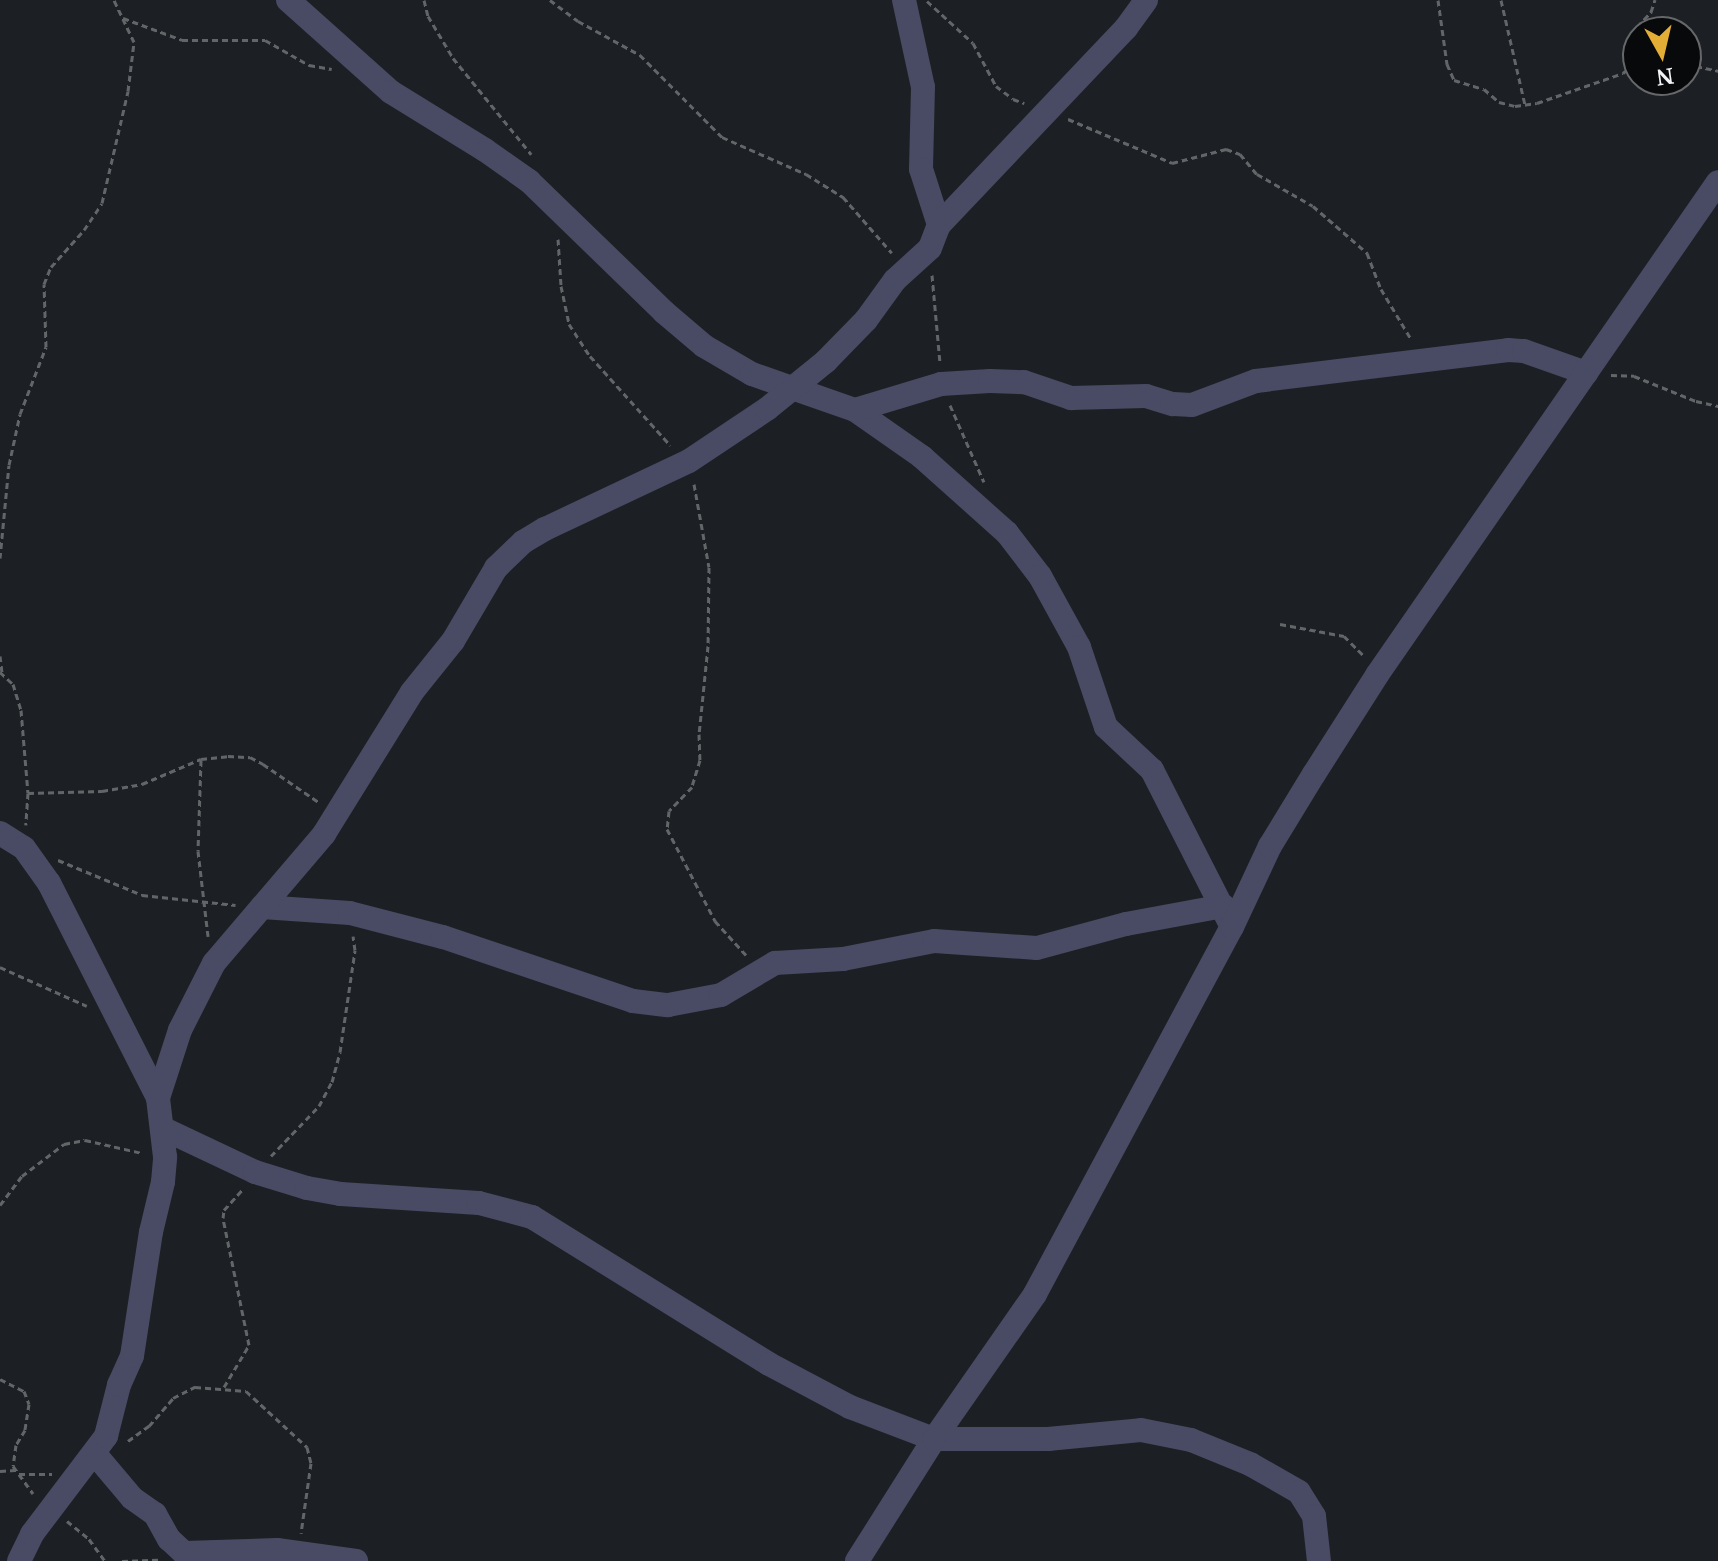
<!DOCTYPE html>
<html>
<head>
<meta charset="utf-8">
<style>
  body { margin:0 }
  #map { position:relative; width:1718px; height:1561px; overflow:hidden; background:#1c1f23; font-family:"Noto Serif",serif }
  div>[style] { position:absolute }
  .path>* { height:3px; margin-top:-1.5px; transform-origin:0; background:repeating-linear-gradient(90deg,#636669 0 6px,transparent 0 10px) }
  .minor>* { height:24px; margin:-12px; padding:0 12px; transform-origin:12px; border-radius:12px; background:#494a63 }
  span { translate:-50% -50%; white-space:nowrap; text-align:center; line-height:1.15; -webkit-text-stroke:8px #08090b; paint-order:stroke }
  .north { position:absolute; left:1622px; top:16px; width:80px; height:80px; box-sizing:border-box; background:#08090b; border:2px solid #656769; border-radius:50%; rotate:172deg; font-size:22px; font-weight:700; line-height:32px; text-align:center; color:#f1f4f6 }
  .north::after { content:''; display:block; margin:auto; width:28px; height:36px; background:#e4ad35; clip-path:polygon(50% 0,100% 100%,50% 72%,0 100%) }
</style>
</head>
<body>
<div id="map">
  <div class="path">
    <i style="left:424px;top:0;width:16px;rotate:76deg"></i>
    <i style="left:428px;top:16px;width:49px;rotate:59.2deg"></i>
    <i style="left:453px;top:58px;width:124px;rotate:50.9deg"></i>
    <i style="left:550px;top:0;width:35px;rotate:37deg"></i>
    <i style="left:578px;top:21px;width:71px;rotate:28.7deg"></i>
    <i style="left:640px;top:55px;width:116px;rotate:45deg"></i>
    <i style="left:722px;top:137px;width:92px;rotate:23.8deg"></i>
    <i style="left:806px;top:174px;width:44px;rotate:31.9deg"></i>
    <i style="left:843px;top:197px;width:74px;rotate:48.8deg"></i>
    <i style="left:1438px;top:0;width:65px;rotate:82deg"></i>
    <i style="left:1447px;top:64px;width:17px;rotate:66deg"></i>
    <i style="left:1454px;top:80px;width:31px;rotate:17deg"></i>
    <i style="left:1484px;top:89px;width:20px;rotate:41deg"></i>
    <i style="left:1499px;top:102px;width:16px;rotate:14deg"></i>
    <i style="left:1515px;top:106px;width:22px;rotate:-8deg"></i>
    <i style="left:1537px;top:103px;width:91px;rotate:-19.2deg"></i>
    <i style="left:1623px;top:73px;width:19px;rotate:-39deg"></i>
    <i style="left:1501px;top:0;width:108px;rotate:77.1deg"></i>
    <i style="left:927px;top:1px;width:62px;rotate:42.4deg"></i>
    <i style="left:973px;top:43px;width:49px;rotate:61.9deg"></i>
    <i style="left:996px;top:86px;width:21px;rotate:37deg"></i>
    <i style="left:1013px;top:99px;width:12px;rotate:20deg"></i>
    <i style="left:123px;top:18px;width:63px;rotate:20.4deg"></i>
    <i style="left:182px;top:40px;width:83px"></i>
    <i style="left:265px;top:40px;width:51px;rotate:29.6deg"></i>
    <i style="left:309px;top:65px;width:23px;rotate:10deg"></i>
    <i style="left:1638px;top:36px;width:9px;rotate:-96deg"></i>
    <i style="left:1637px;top:27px;width:21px;rotate:-47deg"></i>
    <i style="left:1651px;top:12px;width:13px;rotate:-72deg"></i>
    <i style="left:1686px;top:64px;width:33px;rotate:12deg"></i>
    <i style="left:1068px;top:119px;width:113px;rotate:22.9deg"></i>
    <i style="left:1172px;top:163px;width:56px;rotate:-14.5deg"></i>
    <i style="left:1226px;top:149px;width:15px;rotate:20deg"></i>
    <i style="left:1240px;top:154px;width:26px;rotate:50deg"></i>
    <i style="left:1257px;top:174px;width:64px;rotate:29.7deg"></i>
    <i style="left:1313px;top:206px;width:72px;rotate:41deg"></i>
    <i style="left:1367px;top:253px;width:39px;rotate:69deg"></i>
    <i style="left:1381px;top:289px;width:58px;rotate:59deg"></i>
    <i style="left:558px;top:239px;width:47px;rotate:86.3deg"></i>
    <i style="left:561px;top:286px;width:39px;rotate:78deg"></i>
    <i style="left:569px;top:324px;width:38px;rotate:57deg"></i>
    <i style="left:590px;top:356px;width:120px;rotate:48deg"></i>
    <i style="left:932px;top:275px;width:88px;rotate:84.8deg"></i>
    <i style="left:1611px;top:375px;width:23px;rotate:2deg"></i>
    <i style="left:1634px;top:376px;width:67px;rotate:22deg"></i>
    <i style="left:1696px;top:401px;width:23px;rotate:13deg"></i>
    <i style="left:950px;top:405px;width:84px;rotate:66.2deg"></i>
    <i style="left:694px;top:484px;width:84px;rotate:79.8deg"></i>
    <i style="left:709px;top:567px;width:79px;rotate:90.7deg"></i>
    <i style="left:708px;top:646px;width:88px;rotate:95.8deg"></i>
    <i style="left:699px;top:734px;width:26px;rotate:88deg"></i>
    <i style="left:700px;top:760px;width:28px;rotate:107deg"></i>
    <i style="left:692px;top:787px;width:33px;rotate:134deg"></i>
    <i style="left:669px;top:811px;width:18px;rotate:96deg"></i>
    <i style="left:667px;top:829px;width:104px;rotate:62.4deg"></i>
    <i style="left:715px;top:921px;width:46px;rotate:47.6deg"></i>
    <i style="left:0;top:558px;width:93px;rotate:-84.5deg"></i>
    <i style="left:9px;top:465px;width:52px;rotate:-77.8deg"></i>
    <i style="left:20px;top:414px;width:72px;rotate:-68.8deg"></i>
    <i style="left:46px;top:347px;width:63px;rotate:-91.8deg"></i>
    <i style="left:44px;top:284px;width:18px;rotate:-68deg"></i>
    <i style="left:51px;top:267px;width:50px;rotate:-48.3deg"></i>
    <i style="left:84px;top:230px;width:32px;rotate:-56deg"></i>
    <i style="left:102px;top:203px;width:115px;rotate:-76.9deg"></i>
    <i style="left:128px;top:91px;width:49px;rotate:-83deg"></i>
    <i style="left:134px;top:42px;width:47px;rotate:-115.5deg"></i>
    <i style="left:1280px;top:624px;width:65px;rotate:10.6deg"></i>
    <i style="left:1344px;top:636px;width:28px;rotate:45deg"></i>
    <i style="left:0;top:656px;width:16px;rotate:83deg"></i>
    <i style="left:0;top:672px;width:18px;rotate:43deg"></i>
    <i style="left:13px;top:684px;width:27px;rotate:73deg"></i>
    <i style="left:21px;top:710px;width:83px;rotate:85.2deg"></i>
    <i style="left:28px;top:793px;width:32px;rotate:94deg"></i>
    <i style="left:201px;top:760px;width:91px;rotate:91.9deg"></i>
    <i style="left:198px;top:851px;width:86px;rotate:83.3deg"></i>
    <i style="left:28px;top:793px;width:74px;rotate:-1.5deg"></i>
    <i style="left:102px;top:791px;width:41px;rotate:-9.9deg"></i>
    <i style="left:142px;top:784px;width:64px;rotate:-23deg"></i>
    <i style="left:201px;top:759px;width:27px;rotate:-6deg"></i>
    <i style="left:228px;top:756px;width:22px;rotate:3deg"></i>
    <i style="left:250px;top:757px;width:15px;rotate:28deg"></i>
    <i style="left:263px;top:764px;width:69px;rotate:34.4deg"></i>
    <i style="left:58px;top:860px;width:91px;rotate:22.6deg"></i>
    <i style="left:142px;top:895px;width:94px;rotate:6.1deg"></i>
    <i style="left:0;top:967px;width:95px;rotate:24.1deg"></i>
    <i style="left:271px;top:1156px;width:69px;rotate:-46.2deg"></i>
    <i style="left:319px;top:1106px;width:27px;rotate:-62deg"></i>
    <i style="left:332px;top:1082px;width:31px;rotate:-75deg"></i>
    <i style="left:340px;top:1052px;width:103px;rotate:-81.6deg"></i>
    <i style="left:355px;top:950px;width:14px;rotate:-98deg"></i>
    <i style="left:0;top:1205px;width:36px;rotate:-53deg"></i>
    <i style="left:22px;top:1176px;width:53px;rotate:-37.3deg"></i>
    <i style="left:64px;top:1144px;width:21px;rotate:-11deg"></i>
    <i style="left:85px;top:1140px;width:58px;rotate:12.8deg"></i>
    <i style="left:0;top:1379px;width:27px;rotate:27deg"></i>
    <i style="left:24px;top:1391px;width:14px;rotate:69deg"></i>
    <i style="left:29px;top:1404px;width:26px;rotate:99deg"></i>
    <i style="left:25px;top:1430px;width:17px;rotate:121deg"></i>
    <i style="left:16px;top:1445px;width:21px;rotate:98deg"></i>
    <i style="left:13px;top:1466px;width:34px;rotate:54deg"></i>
    <i style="left:224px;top:1387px;width:49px;rotate:-59.2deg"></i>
    <i style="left:249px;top:1345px;width:130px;rotate:-101.6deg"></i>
    <i style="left:223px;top:1218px;width:8px;rotate:-83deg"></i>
    <i style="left:224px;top:1210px;width:28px;rotate:-48deg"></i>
    <i style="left:128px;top:1441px;width:26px;rotate:-36deg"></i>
    <i style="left:149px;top:1426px;width:37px;rotate:-49deg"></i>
    <i style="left:173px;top:1398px;width:25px;rotate:-27deg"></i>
    <i style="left:195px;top:1387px;width:51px;rotate:4.5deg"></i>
    <i style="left:246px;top:1391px;width:83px;rotate:42.6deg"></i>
    <i style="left:307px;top:1447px;width:16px;rotate:76deg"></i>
    <i style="left:311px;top:1463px;width:71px;rotate:98.1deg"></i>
    <i style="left:0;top:1471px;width:15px;rotate:-4deg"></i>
    <i style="left:19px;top:1474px;width:33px"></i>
    <i style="left:67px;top:1521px;width:28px;rotate:39deg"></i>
    <i style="left:89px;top:1539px;width:27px;rotate:54deg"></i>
    <i style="left:122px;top:1561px;width:36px;rotate:-2deg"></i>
  </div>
  <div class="minor">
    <i style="left:288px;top:0;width:138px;rotate:41.8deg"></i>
    <i style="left:391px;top:92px;width:110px;rotate:31.7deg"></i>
    <i style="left:485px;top:150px;width:54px;rotate:35.2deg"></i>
    <i style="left:529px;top:181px;width:188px;rotate:44.1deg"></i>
    <i style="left:664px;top:312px;width:52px;rotate:40.4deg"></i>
    <i style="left:704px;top:346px;width:56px;rotate:30.3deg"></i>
    <i style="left:752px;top:374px;width:109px;rotate:19.3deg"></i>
    <i style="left:855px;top:410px;width:82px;rotate:35deg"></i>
    <i style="left:922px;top:457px;width:114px;rotate:41.8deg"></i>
    <i style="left:1007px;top:533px;width:54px;rotate:52.5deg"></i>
    <i style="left:1040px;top:576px;width:81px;rotate:61.2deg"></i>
    <i style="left:1079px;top:647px;width:84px;rotate:71.4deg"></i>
    <i style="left:1106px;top:727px;width:63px;rotate:43.1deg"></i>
    <i style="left:1152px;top:770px;width:176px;rotate:63deg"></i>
    <i style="left:904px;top:0;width:89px;rotate:77.7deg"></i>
    <i style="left:923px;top:87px;width:82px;rotate:91.4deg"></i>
    <i style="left:921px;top:169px;width:59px;rotate:72.2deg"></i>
    <i style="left:855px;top:410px;width:90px;rotate:-16.8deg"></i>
    <i style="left:941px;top:384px;width:49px;rotate:-3.5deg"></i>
    <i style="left:990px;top:381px;width:34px;rotate:2deg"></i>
    <i style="left:1024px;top:382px;width:50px;rotate:18.8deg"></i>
    <i style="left:1071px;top:398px;width:75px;rotate:-1.5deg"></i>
    <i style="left:1146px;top:396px;width:28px;rotate:17deg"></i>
    <i style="left:1173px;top:404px;width:19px;rotate:3deg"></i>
    <i style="left:1192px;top:405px;width:68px;rotate:-20.6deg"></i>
    <i style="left:1256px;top:381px;width:254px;rotate:-7deg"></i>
    <i style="left:1508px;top:350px;width:16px;rotate:4deg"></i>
    <i style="left:1524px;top:351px;width:66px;rotate:19.5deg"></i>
    <i style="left:0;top:833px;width:28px;rotate:32deg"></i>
    <i style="left:24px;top:848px;width:43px;rotate:54.5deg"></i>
    <i style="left:49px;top:883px;width:241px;rotate:63.1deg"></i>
    <i style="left:262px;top:907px;width:88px;rotate:3.9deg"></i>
    <i style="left:350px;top:913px;width:96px;rotate:14.5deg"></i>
    <i style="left:443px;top:937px;width:200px;rotate:18.6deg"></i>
    <i style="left:633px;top:1001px;width:35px;rotate:7deg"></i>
    <i style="left:668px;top:1005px;width:54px;rotate:-10.7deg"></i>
    <i style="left:721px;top:995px;width:63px;rotate:-30.7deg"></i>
    <i style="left:775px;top:963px;width:68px;rotate:-3.4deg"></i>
    <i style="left:843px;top:959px;width:93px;rotate:-11.2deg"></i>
    <i style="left:934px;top:941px;width:103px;rotate:3.9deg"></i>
    <i style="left:1037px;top:948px;width:92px;rotate:-15.1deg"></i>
    <i style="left:1126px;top:924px;width:99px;rotate:-10.5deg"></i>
    <i style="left:162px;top:1128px;width:103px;rotate:25.3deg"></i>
    <i style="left:255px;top:1172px;width:54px;rotate:17.1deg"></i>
    <i style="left:307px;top:1188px;width:35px;rotate:10deg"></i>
    <i style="left:341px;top:1194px;width:138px;rotate:3.7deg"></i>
    <i style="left:479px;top:1203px;width:55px;rotate:14.8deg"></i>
    <i style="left:532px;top:1217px;width:279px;rotate:31.8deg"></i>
    <i style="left:769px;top:1364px;width:92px;rotate:28deg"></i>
    <i style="left:850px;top:1407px;width:90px;rotate:20.9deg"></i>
    <i style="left:934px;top:1439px;width:114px"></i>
    <i style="left:1048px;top:1439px;width:93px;rotate:-5.5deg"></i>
    <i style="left:1141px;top:1430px;width:51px;rotate:11.3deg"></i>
    <i style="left:1191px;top:1440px;width:64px;rotate:22.1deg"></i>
    <i style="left:1250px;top:1464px;width:56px;rotate:29.7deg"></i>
    <i style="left:1299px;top:1492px;width:28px;rotate:58deg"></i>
    <i style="left:1314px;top:1516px;width:45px;rotate:83.7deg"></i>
    <i style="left:95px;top:1454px;width:57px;rotate:49.9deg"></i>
    <i style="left:132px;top:1498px;width:28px;rotate:35deg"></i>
    <i style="left:155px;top:1514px;width:29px;rotate:61deg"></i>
    <i style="left:169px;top:1539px;width:21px;rotate:43deg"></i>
    <i style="left:184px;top:1553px;width:93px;rotate:-1.8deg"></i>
    <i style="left:277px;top:1550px;width:80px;rotate:7.9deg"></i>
    <i style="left:19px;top:1561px;width:30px;rotate:-64deg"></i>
    <i style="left:32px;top:1534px;width:123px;rotate:-52.9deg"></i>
    <i style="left:106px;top:1436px;width:53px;rotate:-75.7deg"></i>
    <i style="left:119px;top:1385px;width:32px;rotate:-66deg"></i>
    <i style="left:132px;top:1356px;width:125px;rotate:-81.3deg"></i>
    <i style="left:151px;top:1232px;width:51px;rotate:-76.5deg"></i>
    <i style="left:163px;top:1182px;width:25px;rotate:-85deg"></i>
    <i style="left:165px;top:1157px;width:59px;rotate:-96.8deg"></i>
    <i style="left:158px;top:1098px;width:71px;rotate:-72.1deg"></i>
    <i style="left:180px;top:1030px;width:75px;rotate:-63.1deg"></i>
    <i style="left:214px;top:963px;width:170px;rotate:-49.5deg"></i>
    <i style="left:324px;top:834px;width:167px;rotate:-58.2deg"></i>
    <i style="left:412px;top:692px;width:65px;rotate:-51.2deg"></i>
    <i style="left:453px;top:641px;width:85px;rotate:-59.5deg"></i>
    <i style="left:496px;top:568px;width:37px;rotate:-44deg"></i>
    <i style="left:523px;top:542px;width:26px;rotate:-31deg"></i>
    <i style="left:545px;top:529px;width:159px;rotate:-25.3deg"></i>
    <i style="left:689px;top:461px;width:94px;rotate:-33.7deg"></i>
    <i style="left:767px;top:409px;width:76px;rotate:-39.1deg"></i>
    <i style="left:826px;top:361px;width:57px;rotate:-45.7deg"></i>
    <i style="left:866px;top:320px;width:49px;rotate:-54.1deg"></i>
    <i style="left:895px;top:280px;width:47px;rotate:-42.4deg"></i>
    <i style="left:930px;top:248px;width:25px;rotate:-69deg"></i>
    <i style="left:939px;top:225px;width:272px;rotate:-46.5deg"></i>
    <i style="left:1126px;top:28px;width:34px;rotate:-54deg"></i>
    <i style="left:857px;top:1561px;width:144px;rotate:-57.7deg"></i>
    <i style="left:934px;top:1439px;width:177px;rotate:-55.1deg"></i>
    <i style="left:1035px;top:1294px;width:417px;rotate:-61.8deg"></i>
    <i style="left:1232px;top:927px;width:89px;rotate:-64.9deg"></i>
    <i style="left:1270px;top:846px;width:84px;rotate:-58.6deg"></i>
    <i style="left:1314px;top:774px;width:117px;rotate:-57.5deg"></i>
    <i style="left:1377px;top:675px;width:599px;rotate:-55.33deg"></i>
  </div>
  <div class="north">N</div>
</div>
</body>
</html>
